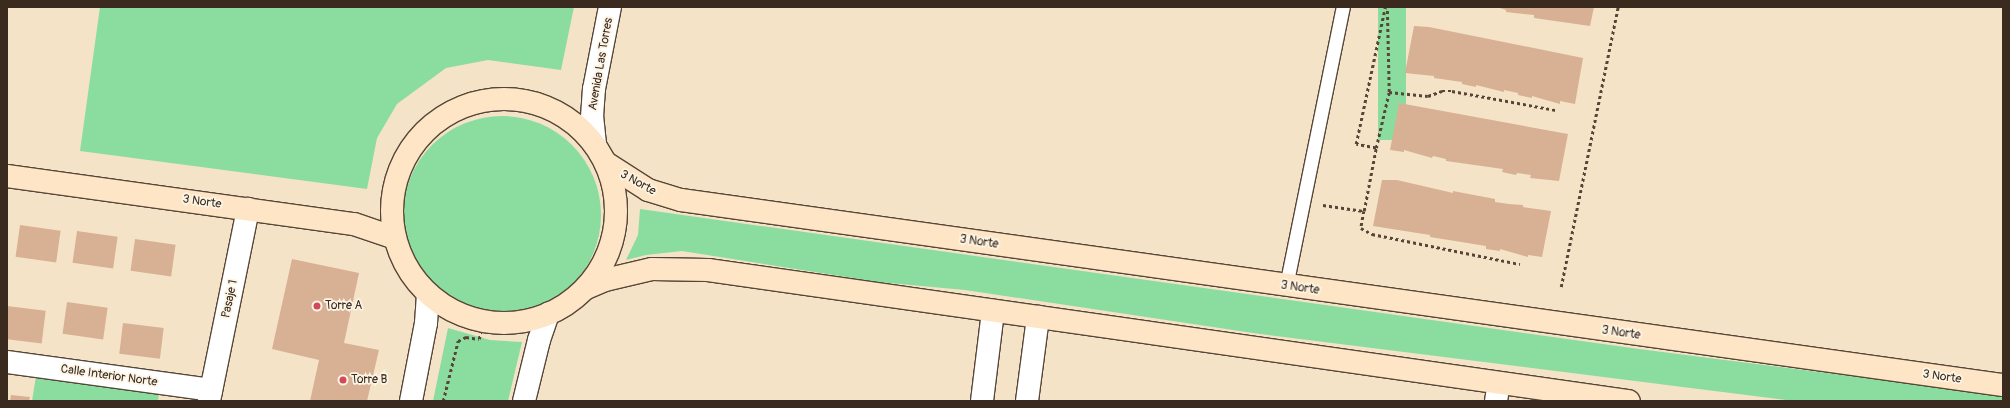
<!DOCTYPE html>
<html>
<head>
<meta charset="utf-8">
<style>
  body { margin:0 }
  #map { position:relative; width:2010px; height:408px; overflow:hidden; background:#f5e3c8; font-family:Pangolin,sans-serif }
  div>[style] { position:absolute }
  .green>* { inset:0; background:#8add9e; transform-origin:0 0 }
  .round { border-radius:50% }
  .building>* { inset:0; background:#d8b194; transform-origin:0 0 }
  .path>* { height:2.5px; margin-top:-1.25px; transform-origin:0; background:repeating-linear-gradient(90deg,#574638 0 3px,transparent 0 6px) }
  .roads { filter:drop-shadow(1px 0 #574638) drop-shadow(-1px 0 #574638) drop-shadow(0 1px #574638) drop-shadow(0 -1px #574638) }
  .lane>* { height:13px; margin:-6.5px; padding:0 6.5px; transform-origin:6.5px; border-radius:6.5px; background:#fff }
  .street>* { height:22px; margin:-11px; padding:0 11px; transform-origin:11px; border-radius:11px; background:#fff }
  .secondary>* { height:22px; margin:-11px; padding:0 11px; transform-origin:11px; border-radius:11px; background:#fde5c5 }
  .secondary>.ring { margin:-11px; padding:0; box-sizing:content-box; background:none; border:22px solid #fde5c5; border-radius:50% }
  .dots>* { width:11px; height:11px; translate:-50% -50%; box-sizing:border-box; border:2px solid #fcf5e5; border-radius:50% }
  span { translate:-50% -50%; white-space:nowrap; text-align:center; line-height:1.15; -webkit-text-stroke:3.5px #fcf5e5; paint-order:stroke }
  .street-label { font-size:12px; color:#3b2a1e }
  .poi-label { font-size:12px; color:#3b2a1e }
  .left { translate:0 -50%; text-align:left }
  .frame { position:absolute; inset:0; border:8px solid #3b2a1e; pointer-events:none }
</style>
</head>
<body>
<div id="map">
  <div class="green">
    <i style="clip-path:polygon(100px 7px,574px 7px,561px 70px,488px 60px,446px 68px,397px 104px,377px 138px,367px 189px,80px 151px)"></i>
    <i style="left:1378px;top:7px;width:28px;height:133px"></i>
    <i class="round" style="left:403px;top:116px;width:198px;height:198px"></i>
    <i style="clip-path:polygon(640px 209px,1639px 349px,1882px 380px,2003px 397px,2003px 401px,1794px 401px,1253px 333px,965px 290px,878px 282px,682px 251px,646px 255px,626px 260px,638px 235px)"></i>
    <i style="clip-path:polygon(448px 328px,490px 340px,522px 342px,508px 401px,433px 401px)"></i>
    <i style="clip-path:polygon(36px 376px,159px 394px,158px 401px,32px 401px)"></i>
  </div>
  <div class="building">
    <i style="clip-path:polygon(1497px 7px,1594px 7px,1590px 26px,1534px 18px,1534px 15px,1506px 12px,1506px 10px)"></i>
    <i style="clip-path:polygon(1414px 26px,1429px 27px,1583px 58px,1575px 104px,1560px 101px,1560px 104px,1532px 96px,1532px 98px,1518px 95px,1518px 93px,1504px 90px,1504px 92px,1476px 85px,1476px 87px,1462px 84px,1462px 82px,1434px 78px,1434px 76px,1405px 73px)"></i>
    <i style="clip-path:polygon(1399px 103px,1568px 134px,1559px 181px,1530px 178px,1531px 175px,1517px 173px,1516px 175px,1502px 172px,1503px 169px,1446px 161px,1446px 159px,1433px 156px,1432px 158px,1404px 150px,1404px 152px,1390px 150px)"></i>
    <i style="clip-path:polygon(1382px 180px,1397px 180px,1453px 193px,1453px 191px,1495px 199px,1495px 202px,1509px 204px,1523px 205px,1523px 207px,1551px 211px,1542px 257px,1528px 255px,1528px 257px,1500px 249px,1500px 251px,1486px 249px,1486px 246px,1430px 237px,1430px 235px,1373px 226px)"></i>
    <i style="left:20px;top:225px;width:41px;height:32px;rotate:8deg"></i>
    <i style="left:77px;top:231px;width:41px;height:32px;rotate:8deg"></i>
    <i style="left:135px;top:239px;width:41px;height:32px;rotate:8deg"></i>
    <i style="clip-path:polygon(292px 259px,359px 273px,344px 343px,379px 350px,367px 401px,310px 401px,319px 360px,272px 349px)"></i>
    <i style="left:67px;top:302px;width:41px;height:32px;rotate:8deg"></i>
    <i style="left:7px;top:306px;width:39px;height:33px;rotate:7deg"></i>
    <i style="left:123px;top:323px;width:41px;height:31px;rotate:7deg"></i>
    <i style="clip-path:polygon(11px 395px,30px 397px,29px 401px,10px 401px)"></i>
  </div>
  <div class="path">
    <i style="left:1389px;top:92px;width:39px;rotate:6deg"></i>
    <i style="left:1428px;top:96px;width:15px;rotate:-20deg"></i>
    <i style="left:1442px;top:91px;width:10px"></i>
    <i style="left:1452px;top:91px;width:106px;rotate:10.4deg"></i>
    <i style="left:1376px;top:148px;width:57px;rotate:-76.9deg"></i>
    <i style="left:1389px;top:92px;width:85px;rotate:-91.3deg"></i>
    <i style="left:1323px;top:205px;width:41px;rotate:8.3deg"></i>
    <i style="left:1364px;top:211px;width:64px;rotate:-79.2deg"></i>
    <i style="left:1376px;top:148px;width:20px;rotate:-169deg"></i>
    <i style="left:1356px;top:144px;width:140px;rotate:-78deg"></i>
    <i style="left:1364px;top:211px;width:17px;rotate:100deg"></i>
    <i style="left:1361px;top:228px;width:13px;rotate:29deg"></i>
    <i style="left:1372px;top:234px;width:151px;rotate:11.5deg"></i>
    <i style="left:1561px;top:287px;width:286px;rotate:-78.5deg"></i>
    <i style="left:443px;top:401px;width:62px;rotate:-76deg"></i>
    <i style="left:458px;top:341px;width:9px;rotate:-27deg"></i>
    <i style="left:466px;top:337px;width:13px;rotate:9deg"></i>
    <i style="left:479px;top:339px;width:18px;rotate:-77deg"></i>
  </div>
  <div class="roads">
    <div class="lane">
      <i style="left:1286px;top:286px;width:285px;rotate:-78.5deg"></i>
    </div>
    <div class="street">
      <i style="left:595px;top:144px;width:27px;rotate:-96deg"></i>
      <i style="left:592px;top:117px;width:28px;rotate:-86deg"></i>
      <i style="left:594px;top:89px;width:84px;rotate:-79deg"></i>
      <i style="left:7px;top:362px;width:206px;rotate:7.8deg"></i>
      <i style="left:209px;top:401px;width:196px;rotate:-78.5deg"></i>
      <i style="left:411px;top:401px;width:79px;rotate:-79.1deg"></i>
      <i style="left:426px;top:323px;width:29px;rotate:-86deg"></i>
      <i style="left:524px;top:401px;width:63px;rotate:-76.2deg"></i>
      <i style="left:539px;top:340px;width:28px;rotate:-71deg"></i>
      <i style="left:982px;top:401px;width:91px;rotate:-83deg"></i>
      <i style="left:1027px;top:401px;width:85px;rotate:-82.5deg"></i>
      <i style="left:1496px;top:401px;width:18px;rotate:-81deg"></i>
    </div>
    <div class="secondary">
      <i class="ring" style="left:392px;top:99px;width:202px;height:202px"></i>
      <i style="left:606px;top:163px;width:50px;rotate:32.7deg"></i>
      <i style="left:648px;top:190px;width:34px;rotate:17deg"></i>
      <i style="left:681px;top:200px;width:1335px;rotate:7.97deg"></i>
      <i style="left:7px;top:176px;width:350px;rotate:7.9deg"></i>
      <i style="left:354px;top:224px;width:43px;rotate:18.9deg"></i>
      <i style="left:586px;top:288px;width:21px;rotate:-23deg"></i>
      <i style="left:605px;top:280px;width:48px;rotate:-13.2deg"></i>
      <i style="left:652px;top:269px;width:56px;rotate:1deg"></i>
      <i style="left:708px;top:270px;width:930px;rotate:8.1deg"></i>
    </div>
  </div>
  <div class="dots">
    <i style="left:317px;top:306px;background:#d1495b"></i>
    <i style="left:343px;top:380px;background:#d1495b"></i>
  </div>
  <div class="street-label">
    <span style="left:601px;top:64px;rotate:-80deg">Avenida Las Torres</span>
    <span style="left:638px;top:183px;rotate:29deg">3 Norte</span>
    <span style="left:202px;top:202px;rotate:8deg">3 Norte</span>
    <span style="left:979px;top:242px;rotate:8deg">3 Norte</span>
    <span style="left:1300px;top:288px;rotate:8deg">3 Norte</span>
    <span style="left:230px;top:299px;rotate:-78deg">Pasaje 1</span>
    <span style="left:1621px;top:333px;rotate:8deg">3 Norte</span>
    <span style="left:109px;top:376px;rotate:8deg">Calle Interior Norte</span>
    <span style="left:1942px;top:377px;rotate:8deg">3 Norte</span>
  </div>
  <div class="poi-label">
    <span class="left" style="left:325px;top:306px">Torre A</span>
    <span class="left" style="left:351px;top:380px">Torre B</span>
  </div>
  <div class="frame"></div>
</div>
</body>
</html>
